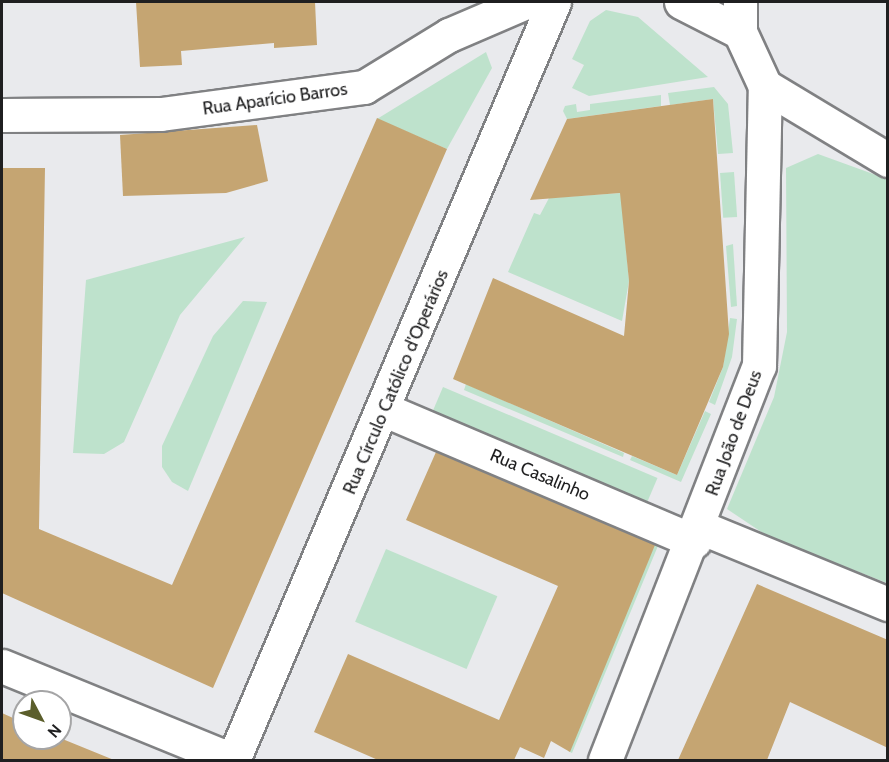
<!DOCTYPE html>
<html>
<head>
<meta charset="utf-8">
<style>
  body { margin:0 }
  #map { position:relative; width:889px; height:762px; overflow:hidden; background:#e9eaed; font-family:Cabin,sans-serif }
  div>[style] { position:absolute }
  .green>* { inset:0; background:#bee2cc; transform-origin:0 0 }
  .building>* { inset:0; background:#c5a572 }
  .roads { filter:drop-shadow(2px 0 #808183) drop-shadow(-2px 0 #808183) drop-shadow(0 2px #808183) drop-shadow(0 -2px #808183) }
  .minor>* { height:33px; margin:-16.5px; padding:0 16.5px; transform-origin:16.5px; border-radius:16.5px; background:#fff }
  .major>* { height:33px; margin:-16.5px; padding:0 16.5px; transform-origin:16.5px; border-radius:16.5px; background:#fff }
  span { translate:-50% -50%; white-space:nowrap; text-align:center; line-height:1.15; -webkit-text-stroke:5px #fff; paint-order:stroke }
  .street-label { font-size:18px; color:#1f1f20 }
  .frame { position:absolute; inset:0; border:3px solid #1f1f20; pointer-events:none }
  .north { position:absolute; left:12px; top:690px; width:60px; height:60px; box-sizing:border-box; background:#fff; border:2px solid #a5a5a6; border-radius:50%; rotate:131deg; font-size:16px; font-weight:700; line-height:24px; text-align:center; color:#1f1f20 }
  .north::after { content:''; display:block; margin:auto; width:21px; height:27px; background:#5b5e2b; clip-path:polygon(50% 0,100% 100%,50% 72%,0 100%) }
</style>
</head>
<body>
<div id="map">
  <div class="green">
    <i style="clip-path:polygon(606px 10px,638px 17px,708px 77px,589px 96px,572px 88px,584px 65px,572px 59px,574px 55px,590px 21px)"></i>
    <i style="clip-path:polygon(486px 52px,492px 68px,447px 149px,377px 119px)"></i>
    <i style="clip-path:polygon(714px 87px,728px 104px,733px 153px,718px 154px,713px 99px,670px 105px,668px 93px)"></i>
    <i style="clip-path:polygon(661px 95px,661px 106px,567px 119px,563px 111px,565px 106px,576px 104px,577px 112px,590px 110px,590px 104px)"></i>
    <i style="clip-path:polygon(818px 154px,887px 179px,887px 583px,769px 537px,727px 509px,774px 397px,787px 332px,786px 168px)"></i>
    <i style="left:734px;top:172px;width:45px;height:14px;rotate:86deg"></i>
    <i style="clip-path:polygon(621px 193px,629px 281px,622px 321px,508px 272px,534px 213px,540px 215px,549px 198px)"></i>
    <i style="clip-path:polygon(245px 237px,180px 315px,124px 442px,104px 454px,73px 453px,86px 280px)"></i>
    <i style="clip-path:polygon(733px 244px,737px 306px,731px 307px,726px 246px)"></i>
    <i style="clip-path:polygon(243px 301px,267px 302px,188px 491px,172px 482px,162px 467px,162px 446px,213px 336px)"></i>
    <i style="clip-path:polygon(730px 318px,737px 319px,732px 357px,715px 405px,709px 402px,723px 367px)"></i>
    <i style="clip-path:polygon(466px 384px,624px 453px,623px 457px,464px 390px)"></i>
    <i style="left:443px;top:387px;width:233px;height:31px;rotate:23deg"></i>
    <i style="clip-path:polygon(705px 411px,711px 414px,681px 482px,630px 460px,632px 456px,677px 475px)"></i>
    <i style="clip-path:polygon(439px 446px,660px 541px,572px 753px,568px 751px,655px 544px,436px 452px)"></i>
    <i style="left:386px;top:549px;width:121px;height:79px;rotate:23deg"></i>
  </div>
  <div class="building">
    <i style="clip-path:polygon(136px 2px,315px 2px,317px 45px,274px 48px,274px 43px,181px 51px,182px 65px,140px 67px)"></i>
    <i style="clip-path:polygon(713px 99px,729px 334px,723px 367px,677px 475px,453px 379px,493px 278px,624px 336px,629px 281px,620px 193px,530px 200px,567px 119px)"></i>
    <i style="clip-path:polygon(377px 118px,447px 149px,213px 688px,2px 593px,2px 168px,45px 168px,39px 529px,172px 585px)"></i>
    <i style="clip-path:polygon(257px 125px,268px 181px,226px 193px,123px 196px,120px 135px)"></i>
    <i style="clip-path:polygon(436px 452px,655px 545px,570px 752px,551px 741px,544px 758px,520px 747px,514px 760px,378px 760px,314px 732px,348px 654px,499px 720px,558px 586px,406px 520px)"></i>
    <i style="clip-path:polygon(757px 584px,888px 640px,888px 748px,790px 702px,767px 760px,678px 760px)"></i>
    <i style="clip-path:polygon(2px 713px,24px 723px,24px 738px,60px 738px,114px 760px,2px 760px)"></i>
  </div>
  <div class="roads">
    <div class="minor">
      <i style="left:681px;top:2px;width:66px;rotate:27deg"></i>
      <i style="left:740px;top:32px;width:60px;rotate:65.2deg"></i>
      <i style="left:765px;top:86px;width:144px;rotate:31deg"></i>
      <i style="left:740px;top:2px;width:30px;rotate:90deg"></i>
      <i style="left:2px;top:115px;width:159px;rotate:-0.4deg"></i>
      <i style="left:161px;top:114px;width:205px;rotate:-7.6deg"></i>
      <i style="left:364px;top:87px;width:100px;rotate:-31.5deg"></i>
      <i style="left:449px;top:35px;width:84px;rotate:-23.2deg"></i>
      <i style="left:385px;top:410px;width:336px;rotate:23deg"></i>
      <i style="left:700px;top:527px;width:203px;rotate:22.3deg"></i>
      <i style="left:233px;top:760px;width:823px;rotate:-67.05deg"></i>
      <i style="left:605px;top:760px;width:423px;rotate:-68.7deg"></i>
      <i style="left:759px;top:366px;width:280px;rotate:-88.8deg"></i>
    </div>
    <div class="major">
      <i style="left:2px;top:666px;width:248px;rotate:22.2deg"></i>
    </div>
  </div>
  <div class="street-label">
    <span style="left:275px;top:99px;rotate:-8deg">Rua Aparício Barros</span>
    <span style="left:396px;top:382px;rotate:-67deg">Rua Círculo Católico d'Operários</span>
    <span style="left:734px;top:433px;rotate:-70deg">Rua João de Deus</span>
    <span style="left:540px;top:475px;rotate:23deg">Rua Casalinho</span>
  </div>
  <div class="frame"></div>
  <div class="north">N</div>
</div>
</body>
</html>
